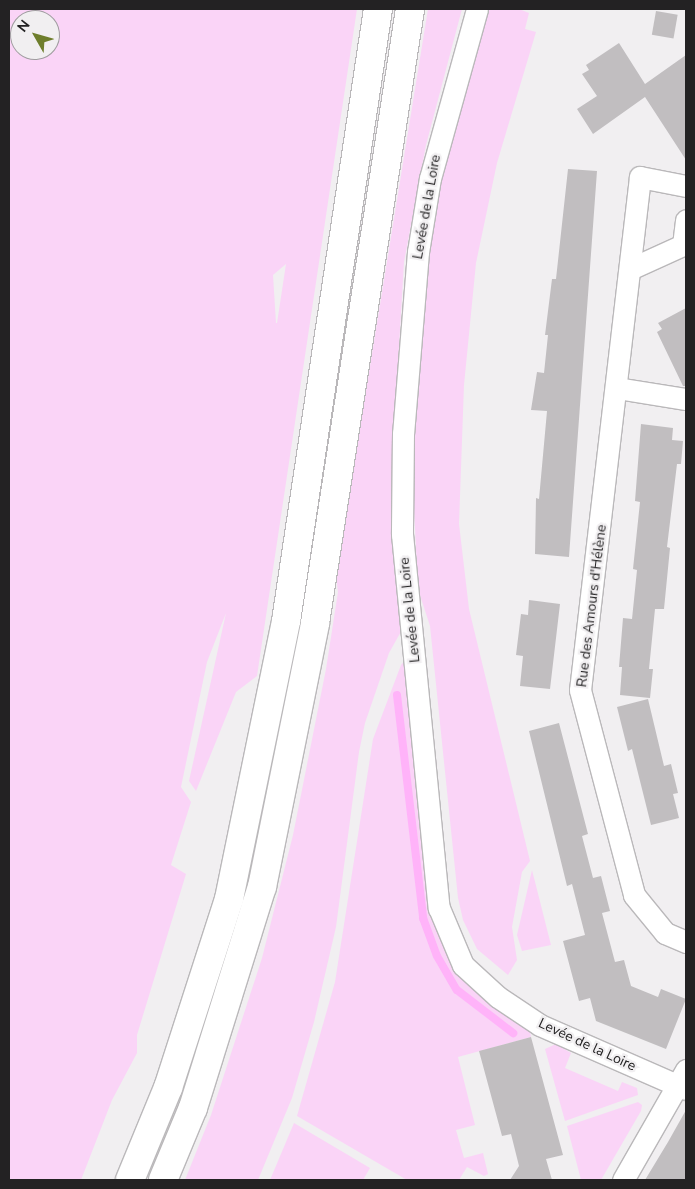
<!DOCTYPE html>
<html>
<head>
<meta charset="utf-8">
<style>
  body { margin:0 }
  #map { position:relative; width:695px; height:1189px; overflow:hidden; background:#f1eff1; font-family:"Nunito Sans",sans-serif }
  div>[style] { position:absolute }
  .green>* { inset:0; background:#fad4f7 }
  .stream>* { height:8px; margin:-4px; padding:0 4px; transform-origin:4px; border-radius:4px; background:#ffb3f9 }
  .building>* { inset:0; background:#c1bec0; transform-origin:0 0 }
  .roads { filter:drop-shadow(1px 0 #bab8ba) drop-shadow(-1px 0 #bab8ba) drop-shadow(0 1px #bab8ba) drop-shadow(0 -1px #bab8ba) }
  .minor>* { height:21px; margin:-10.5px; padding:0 10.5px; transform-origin:10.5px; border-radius:10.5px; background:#fff }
  .trunk>* { height:28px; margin:-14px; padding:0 14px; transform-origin:14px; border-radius:14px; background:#fff }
  span { translate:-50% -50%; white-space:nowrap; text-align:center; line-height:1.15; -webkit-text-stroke:4.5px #f1eff1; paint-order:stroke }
  .street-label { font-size:14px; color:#232223 }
  .frame { position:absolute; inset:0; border:10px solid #232223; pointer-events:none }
  .north { position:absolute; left:10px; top:10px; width:50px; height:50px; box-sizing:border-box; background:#f1eff1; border:1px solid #9f9d9f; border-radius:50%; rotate:308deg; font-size:14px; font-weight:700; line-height:20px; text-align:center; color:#232223 }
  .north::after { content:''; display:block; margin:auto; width:18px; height:22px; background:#6e7e2c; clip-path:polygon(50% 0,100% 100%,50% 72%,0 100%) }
</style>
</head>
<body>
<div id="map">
  <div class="green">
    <i style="clip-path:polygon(evenodd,9px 9px,357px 9px,257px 676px,236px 692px,196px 791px,189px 781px,226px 613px,207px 662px,181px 787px,191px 802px,171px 865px,186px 874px,137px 1035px,137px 1053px,112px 1100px,81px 1180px,9px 1180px,9px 9px,20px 20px,50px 20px,50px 50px,20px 50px,20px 20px,9px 9px,286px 264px,277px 323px,276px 323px,273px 275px,286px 264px)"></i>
    <i style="clip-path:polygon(428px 9px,462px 9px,426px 145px,404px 262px,393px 448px,393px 554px,403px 628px,389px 653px,365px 723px,359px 752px,336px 927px,314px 1022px,292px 1098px,258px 1180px,185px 1180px,211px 1115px,262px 958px,293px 835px,326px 669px,338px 592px,336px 576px)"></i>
    <i style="clip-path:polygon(485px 9px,519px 9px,529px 13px,525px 29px,536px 32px,497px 163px,476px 263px,464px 385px,459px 524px,469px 609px,530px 861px,522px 872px,512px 927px,517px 960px,508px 975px,477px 949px,463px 920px,458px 898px,430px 626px,418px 589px,412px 467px,416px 369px,435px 187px)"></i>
    <i style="clip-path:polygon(407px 658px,435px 916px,529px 1026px,531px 1037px,458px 1057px,475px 1125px,456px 1130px,464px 1158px,483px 1153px,488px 1174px,484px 1176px,467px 1167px,459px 1180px,407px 1180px,297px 1116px,335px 982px,373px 739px,401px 665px)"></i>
    <i style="clip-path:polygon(532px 870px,551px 945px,522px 951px,517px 935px)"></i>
    <i style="clip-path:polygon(556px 1044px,571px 1053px,565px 1068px,618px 1091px,622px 1082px,637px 1088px,638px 1095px,565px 1121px,545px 1049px)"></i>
    <i style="clip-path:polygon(638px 1102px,642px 1105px,641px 1111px,601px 1180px,581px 1180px,567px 1126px)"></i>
    <i style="clip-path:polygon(294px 1123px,370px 1168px,363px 1180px,270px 1180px)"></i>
  </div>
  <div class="stream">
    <i style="left:397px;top:695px;width:225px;rotate:83.3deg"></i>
    <i style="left:423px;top:918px;width:40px;rotate:69.8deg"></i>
    <i style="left:437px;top:956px;width:39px;rotate:60deg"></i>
    <i style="left:457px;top:990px;width:71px;rotate:37.5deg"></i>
  </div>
  <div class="building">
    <i style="left:656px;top:11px;width:22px;height:24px;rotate:10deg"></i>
    <i style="clip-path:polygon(619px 43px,645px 84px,686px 55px,686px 160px,645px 97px,593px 134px,577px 109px,597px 96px,582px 74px,589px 70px,586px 65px)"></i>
    <i style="clip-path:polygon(568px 169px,597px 171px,569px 557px,535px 554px,536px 498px,539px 499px,547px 411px,531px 410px,537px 372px,544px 373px,548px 335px,545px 335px,552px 279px,556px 279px)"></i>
    <i style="clip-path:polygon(686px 308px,686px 386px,683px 386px,657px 332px,662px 329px,658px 323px)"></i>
    <i style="clip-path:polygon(641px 424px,673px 428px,672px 440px,683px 441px,681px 464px,677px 464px,667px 547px,670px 548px,664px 609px,655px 609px,649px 669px,653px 669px,650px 698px,620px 695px,622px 667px,619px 667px,623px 618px,632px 619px,637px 570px,633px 569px,640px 502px,635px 501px)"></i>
    <i style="clip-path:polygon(529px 600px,560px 604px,550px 689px,520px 686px,523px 656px,516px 655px,521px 614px,528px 615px)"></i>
    <i style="clip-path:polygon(648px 699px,664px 766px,671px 764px,678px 793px,673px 794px,679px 818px,651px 825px,632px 749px,628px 751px,617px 707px)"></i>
    <i style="clip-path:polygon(559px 723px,588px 834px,582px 836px,593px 878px,601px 876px,610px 911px,602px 913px,615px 962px,624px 960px,631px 986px,658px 997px,661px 989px,686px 999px,666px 1049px,596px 1021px,590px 998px,579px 1001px,563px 941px,585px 935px,572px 884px,567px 886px,529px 731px)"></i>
    <i style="clip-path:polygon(531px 1037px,563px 1155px,546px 1159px,552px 1180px,510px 1180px,519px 1166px,511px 1134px,502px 1136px,479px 1051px)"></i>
    <i style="clip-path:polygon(686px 1110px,686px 1180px,645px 1180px,668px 1142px)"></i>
  </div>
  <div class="roads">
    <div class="minor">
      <i style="left:477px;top:9px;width:175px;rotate:105.5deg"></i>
      <i style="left:430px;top:178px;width:75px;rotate:99.2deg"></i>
      <i style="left:418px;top:252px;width:182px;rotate:94.7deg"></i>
      <i style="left:403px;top:433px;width:101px;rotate:90.6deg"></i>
      <i style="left:402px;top:534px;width:376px;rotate:84.4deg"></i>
      <i style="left:439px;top:908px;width:62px;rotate:67.2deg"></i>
      <i style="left:463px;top:965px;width:47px;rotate:42.4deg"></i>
      <i style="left:498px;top:997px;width:50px;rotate:33.7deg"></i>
      <i style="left:540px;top:1025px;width:159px;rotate:23.7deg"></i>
      <i style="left:686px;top:186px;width:47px;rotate:-168.9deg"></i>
      <i style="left:640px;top:177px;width:516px;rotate:96.67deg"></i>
      <i style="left:580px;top:690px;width:212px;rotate:75.2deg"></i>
      <i style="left:634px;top:895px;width:49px;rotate:50.8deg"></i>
      <i style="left:665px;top:933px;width:23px;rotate:23deg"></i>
      <i style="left:630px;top:269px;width:58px;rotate:-24.4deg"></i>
      <i style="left:683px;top:245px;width:25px;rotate:-83deg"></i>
      <i style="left:617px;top:388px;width:70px;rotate:9.1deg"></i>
      <i style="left:623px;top:1180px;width:127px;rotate:-60.2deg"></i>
    </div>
    <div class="trunk">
      <i style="left:130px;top:1180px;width:100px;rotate:-67.6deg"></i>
      <i style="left:168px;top:1088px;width:199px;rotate:-72.1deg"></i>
      <i style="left:229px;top:899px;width:284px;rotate:-78.4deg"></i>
      <i style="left:286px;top:621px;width:619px;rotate:-81.45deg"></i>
      <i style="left:163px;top:1180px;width:78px;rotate:-67.4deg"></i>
      <i style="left:193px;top:1108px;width:232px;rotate:-72.7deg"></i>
      <i style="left:262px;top:887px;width:269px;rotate:-78.6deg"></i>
      <i style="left:315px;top:623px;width:621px;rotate:-81.2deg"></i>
    </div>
  </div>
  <div class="street-label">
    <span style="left:427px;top:207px;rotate:-80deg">Levée de la Loire</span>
    <span style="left:592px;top:606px;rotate:-83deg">Rue des Amours d'Hélène</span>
    <span style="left:410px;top:610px;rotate:-96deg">Levée de la Loire</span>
    <span style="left:587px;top:1045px;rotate:25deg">Levée de la Loire</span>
  </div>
  <div class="frame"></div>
  <div class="north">N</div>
</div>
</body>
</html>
